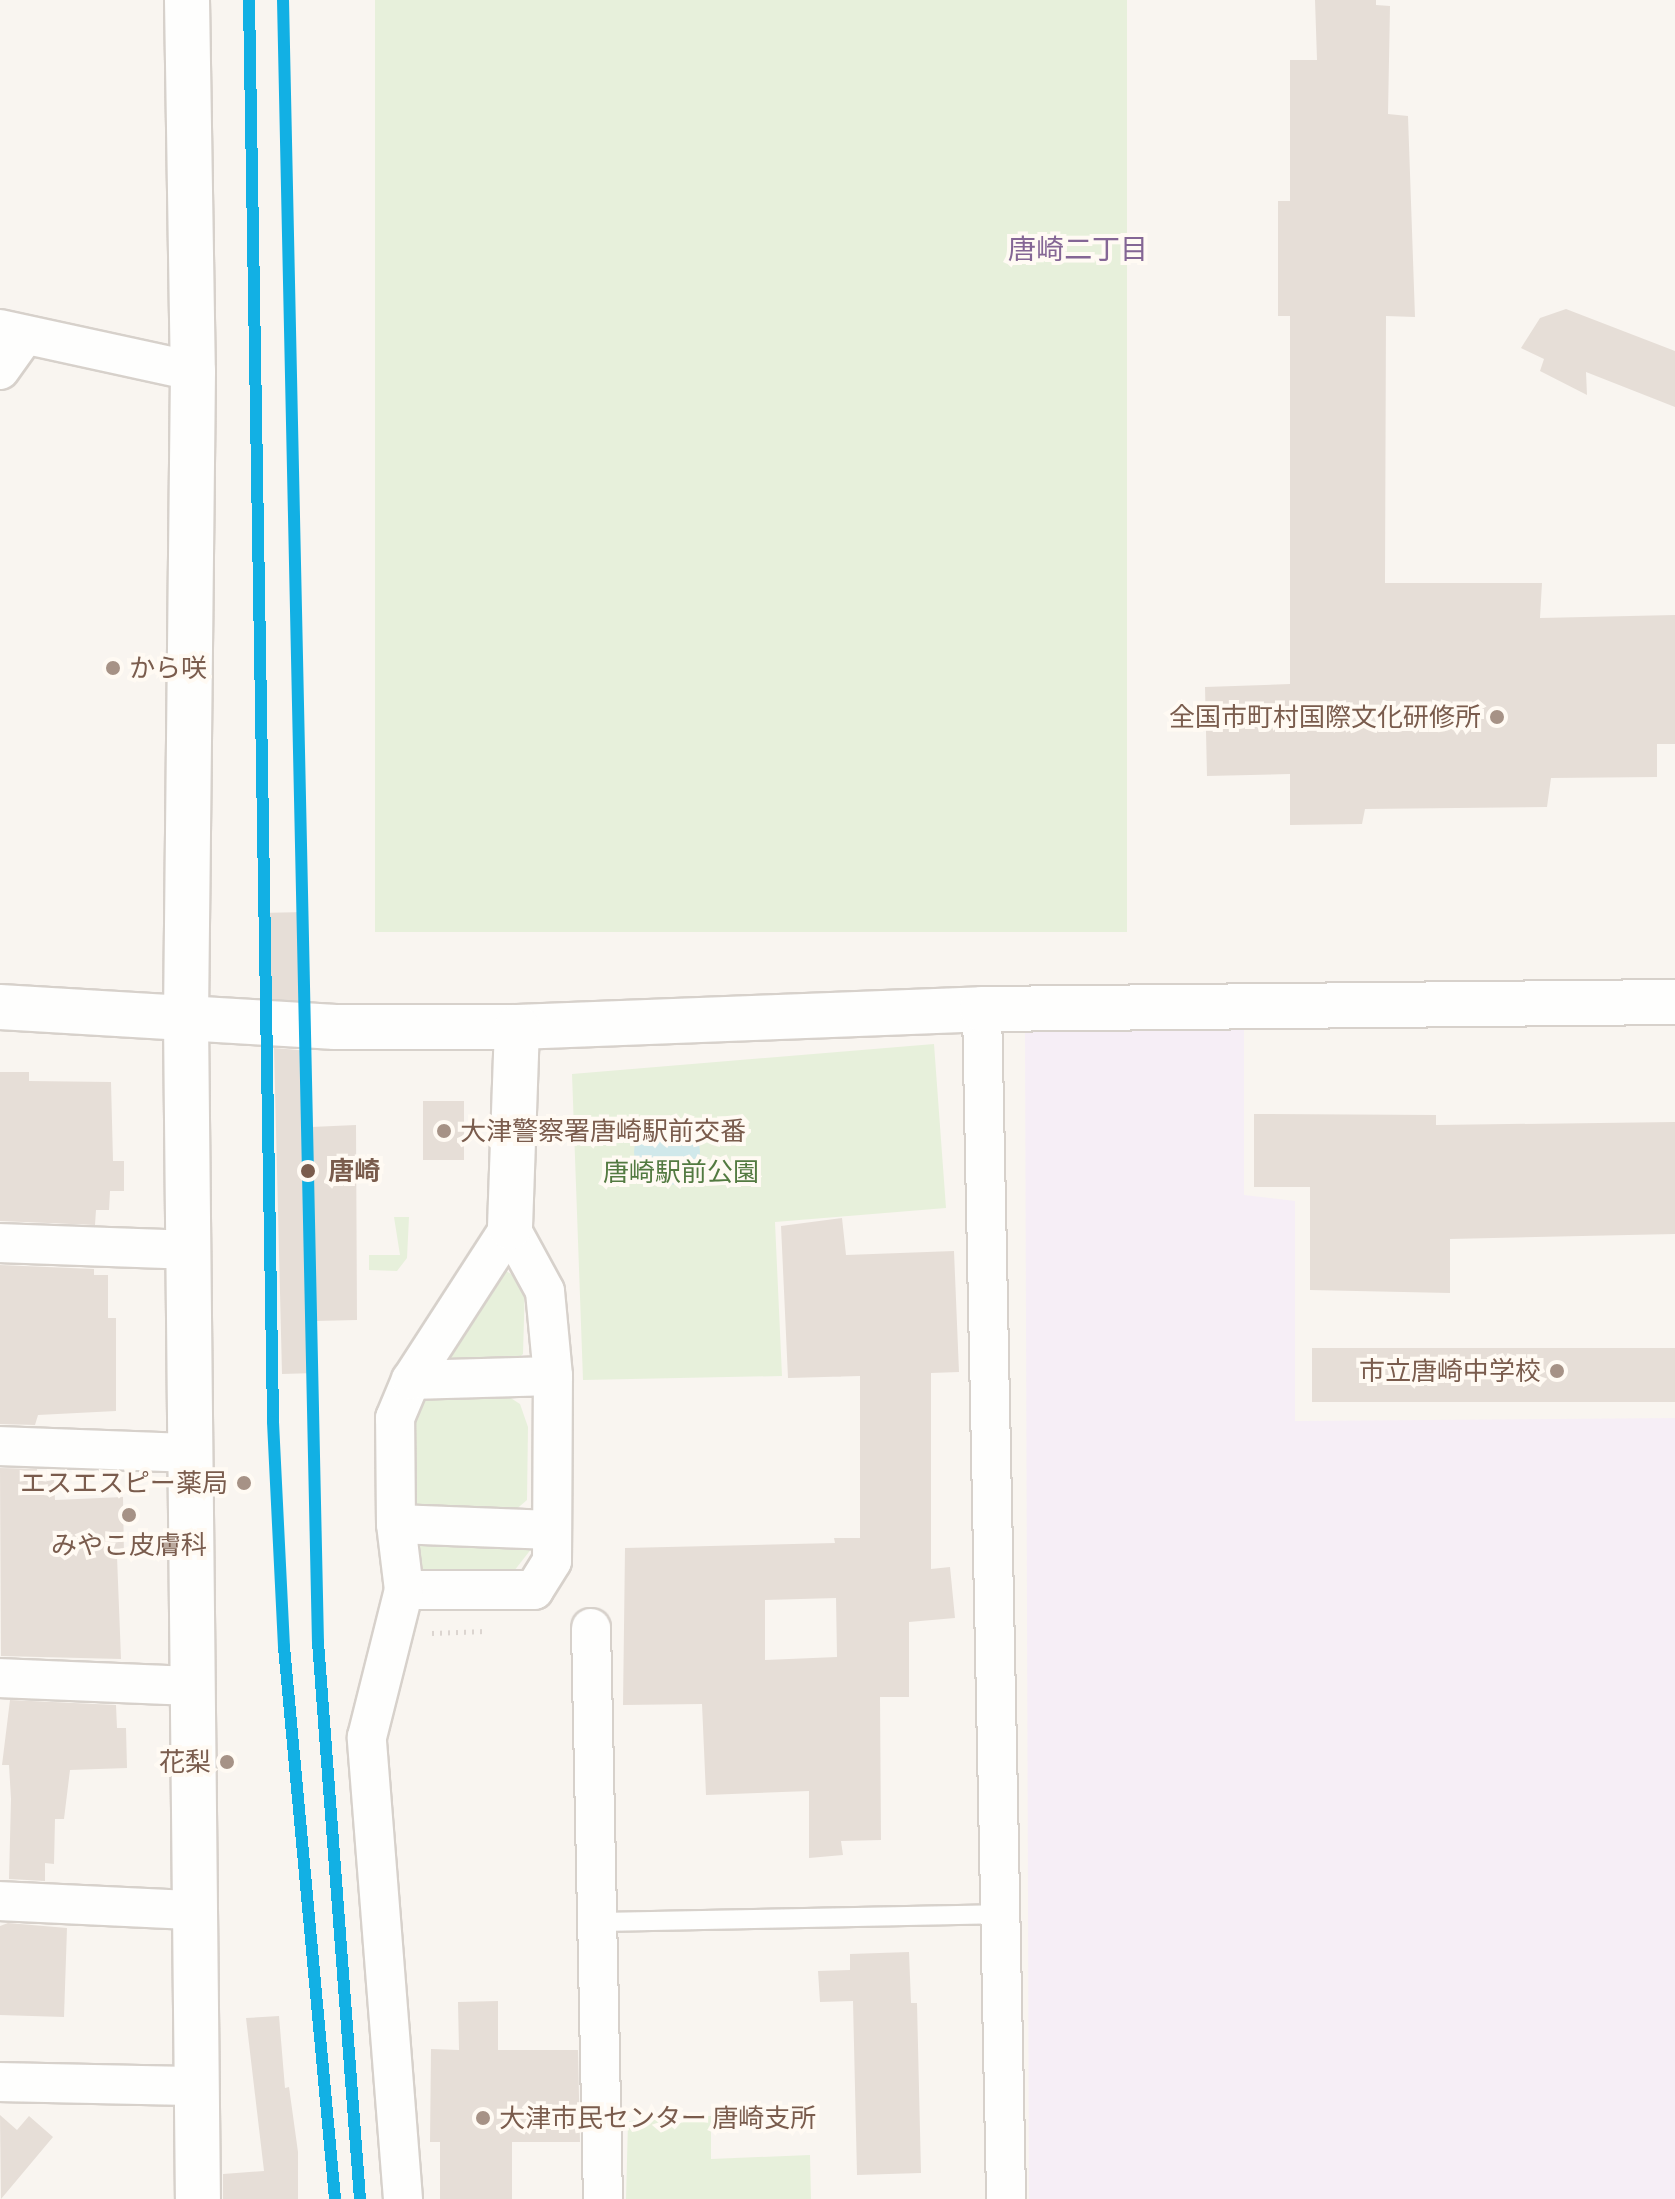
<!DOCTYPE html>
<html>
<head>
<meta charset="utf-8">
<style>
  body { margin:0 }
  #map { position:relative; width:1675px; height:2199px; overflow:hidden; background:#f9f5f0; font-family:Manrope,"Noto Sans JP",sans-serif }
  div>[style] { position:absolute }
  .education>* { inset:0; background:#f6eef6 }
  .green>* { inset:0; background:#e7f0db; transform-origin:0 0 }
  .water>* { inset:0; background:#d0e8ea }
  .round { border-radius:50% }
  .building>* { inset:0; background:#e6ded7; transform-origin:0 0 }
  .path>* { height:5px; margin-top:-2.5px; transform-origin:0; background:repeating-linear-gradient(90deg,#dcd5d0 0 2px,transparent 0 8px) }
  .roads { filter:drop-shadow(2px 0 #d7d1cb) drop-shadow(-2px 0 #d7d1cb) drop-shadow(0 2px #d7d1cb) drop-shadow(0 -2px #d7d1cb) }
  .service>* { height:18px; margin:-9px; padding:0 9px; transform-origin:9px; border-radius:9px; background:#fefefd }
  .minor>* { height:38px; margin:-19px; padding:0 19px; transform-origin:19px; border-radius:19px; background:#fefefd }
  .tertiary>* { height:44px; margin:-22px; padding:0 22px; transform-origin:22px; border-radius:22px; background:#fefefd }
  .rail-1>* { height:12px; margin:-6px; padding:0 6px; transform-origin:6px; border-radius:6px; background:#12b0e4 }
  .rail-2>* { height:12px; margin:-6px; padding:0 6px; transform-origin:6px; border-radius:6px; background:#12b0e4 }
  .dots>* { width:22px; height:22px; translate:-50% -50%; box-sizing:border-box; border:4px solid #fffaf3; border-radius:50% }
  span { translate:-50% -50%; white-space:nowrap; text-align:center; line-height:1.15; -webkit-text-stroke:8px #fffaf3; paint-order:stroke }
  .poi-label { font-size:26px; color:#7a5c4d }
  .left { translate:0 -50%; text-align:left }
  .right { translate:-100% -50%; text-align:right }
  .stop-label { font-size:26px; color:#7a5c4d; font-weight:700 }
  .park-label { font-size:26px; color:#537a41 }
  .neighbourhood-label { font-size:28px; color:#846695 }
</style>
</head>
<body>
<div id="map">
  <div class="education">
    <i style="clip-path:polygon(1244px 1026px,1244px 1195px,1295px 1201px,1295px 1421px,1675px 1418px,1675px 2199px,1029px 2199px,1025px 1031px)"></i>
  </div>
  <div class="green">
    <i style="left:375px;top:0;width:752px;height:932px"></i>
    <i style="clip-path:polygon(934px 1044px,946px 1208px,775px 1222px,782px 1376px,583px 1380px,572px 1074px)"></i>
    <i style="clip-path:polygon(394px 1217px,409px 1217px,407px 1258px,397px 1271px,369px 1270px,369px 1255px,400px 1255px)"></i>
    <i style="clip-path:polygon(505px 1270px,525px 1284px,523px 1354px,512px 1364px,442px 1359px,486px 1276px)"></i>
    <i style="clip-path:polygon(494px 1387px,520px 1404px,528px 1427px,527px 1500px,513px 1512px,409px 1508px,409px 1407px,430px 1390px)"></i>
    <i style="clip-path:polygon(519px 1541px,532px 1548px,514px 1571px,435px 1576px,410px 1565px,410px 1543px)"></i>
    <i style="clip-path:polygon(711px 2116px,711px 2159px,810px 2155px,811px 2199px,626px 2199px,628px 2121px)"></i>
  </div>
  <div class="water">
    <i class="round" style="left:634px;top:1119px;width:66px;height:66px"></i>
  </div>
  <div class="building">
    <i style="clip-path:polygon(1315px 0,1376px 0,1376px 5px,1390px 6px,1388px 114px,1408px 116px,1415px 317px,1386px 316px,1385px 583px,1542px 583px,1540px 618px,1675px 615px,1675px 744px,1657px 744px,1657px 777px,1551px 778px,1547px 807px,1365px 809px,1362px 824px,1290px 825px,1290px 774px,1207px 776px,1205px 687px,1290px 684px,1290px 316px,1278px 316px,1278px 201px,1290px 201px,1290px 60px,1317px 60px)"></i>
    <i style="clip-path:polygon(1566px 309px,1675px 351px,1675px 407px,1586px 372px,1587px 395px,1540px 371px,1544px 359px,1521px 348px,1540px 318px)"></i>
    <i style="left:307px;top:912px;width:88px;height:37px;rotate:89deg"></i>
    <i style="clip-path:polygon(274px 1048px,310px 1051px,311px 1127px,356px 1125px,357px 1320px,315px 1321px,316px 1373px,282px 1374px)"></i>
    <i style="clip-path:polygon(0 1072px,29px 1072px,29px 1081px,111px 1082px,113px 1161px,124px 1161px,124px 1191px,110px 1191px,109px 1210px,96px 1210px,95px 1225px,0 1221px)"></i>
    <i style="left:464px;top:1101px;width:59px;height:41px;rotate:90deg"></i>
    <i style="clip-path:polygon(1254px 1114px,1436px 1115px,1436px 1125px,1675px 1122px,1675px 1234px,1450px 1239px,1450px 1293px,1310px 1290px,1310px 1187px,1254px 1187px)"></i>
    <i style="clip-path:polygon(evenodd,842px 1218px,846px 1255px,954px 1251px,959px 1372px,931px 1373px,931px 1569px,950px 1567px,955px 1618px,909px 1622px,909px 1697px,880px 1697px,881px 1840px,841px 1841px,843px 1855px,809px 1858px,809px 1791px,706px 1795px,702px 1704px,623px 1705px,625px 1548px,835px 1543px,834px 1538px,860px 1538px,860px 1376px,788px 1378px,781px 1226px,842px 1218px,836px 1598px,837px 1657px,765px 1660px,765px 1600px,836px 1598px)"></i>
    <i style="clip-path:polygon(0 1265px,94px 1269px,94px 1275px,108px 1275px,108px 1318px,116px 1318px,116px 1411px,38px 1415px,35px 1425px,0 1424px)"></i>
    <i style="left:1675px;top:1348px;width:54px;height:363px;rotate:90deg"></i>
    <i style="clip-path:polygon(0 1468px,37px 1469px,37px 1481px,54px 1480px,55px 1500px,123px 1497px,124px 1556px,117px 1556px,121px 1659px,1px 1656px)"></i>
    <i style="clip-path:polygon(10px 1700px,116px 1705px,117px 1728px,126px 1728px,127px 1768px,70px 1770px,64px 1819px,55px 1819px,54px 1864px,45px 1863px,45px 1881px,9px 1879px,11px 1799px,9px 1765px,2px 1765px)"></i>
    <i style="clip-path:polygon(8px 1923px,67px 1928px,64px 2017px,0 2015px,0 1926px)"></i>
    <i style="clip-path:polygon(909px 1952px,911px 2003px,917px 2003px,921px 2173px,857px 2175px,853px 2001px,820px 2002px,818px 1971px,850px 1970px,850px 1954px)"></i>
    <i style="clip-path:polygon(498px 2001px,498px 2050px,578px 2050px,580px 2142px,512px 2142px,512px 2199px,440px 2199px,440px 2142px,430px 2142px,431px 2049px,459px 2050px,458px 2002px)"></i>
    <i style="clip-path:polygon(279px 2016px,285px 2088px,289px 2087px,298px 2152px,298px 2199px,223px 2199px,223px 2174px,264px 2171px,246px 2018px)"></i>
    <i style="clip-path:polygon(0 2115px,17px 2130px,29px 2116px,53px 2137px,1px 2199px)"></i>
  </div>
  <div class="path">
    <i style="left:432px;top:1633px;width:54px;rotate:-2.1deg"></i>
  </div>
  <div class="roads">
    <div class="service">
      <i style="left:597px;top:1922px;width:403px;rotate:-1.1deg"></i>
    </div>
    <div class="minor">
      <i style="left:0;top:329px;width:198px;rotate:12.3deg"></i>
      <i style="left:0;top:370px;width:43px;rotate:-54.5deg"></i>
      <i style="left:982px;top:1009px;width:1190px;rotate:88.84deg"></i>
      <i style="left:0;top:1243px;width:188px;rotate:2.1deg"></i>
      <i style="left:411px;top:1380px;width:142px;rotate:-1.6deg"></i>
      <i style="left:0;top:1446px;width:189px;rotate:2.1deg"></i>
      <i style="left:396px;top:1524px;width:156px;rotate:2.2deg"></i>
      <i style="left:404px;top:1590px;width:130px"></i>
      <i style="left:534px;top:1590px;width:34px;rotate:-58deg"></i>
      <i style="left:552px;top:1561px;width:185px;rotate:-89.7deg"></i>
      <i style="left:553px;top:1376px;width:85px;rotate:-95.4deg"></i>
      <i style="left:545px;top:1291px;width:73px;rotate:-118.7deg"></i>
      <i style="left:591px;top:1628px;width:571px;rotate:88.8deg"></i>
      <i style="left:0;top:1678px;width:191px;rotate:2.4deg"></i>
      <i style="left:0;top:1901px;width:192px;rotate:2.7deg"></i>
      <i style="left:0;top:2082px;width:194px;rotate:1.2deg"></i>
      <i style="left:403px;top:2199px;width:463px;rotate:-94.5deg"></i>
      <i style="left:367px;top:1737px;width:152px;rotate:-75.9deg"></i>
      <i style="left:404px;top:1590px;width:66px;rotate:-96.9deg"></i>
      <i style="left:396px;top:1524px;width:106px;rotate:-90.5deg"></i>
      <i style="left:395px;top:1418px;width:41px;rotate:-67.2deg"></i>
      <i style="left:411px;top:1380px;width:182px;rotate:-57.1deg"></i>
    </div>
    <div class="tertiary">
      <i style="left:187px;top:0;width:371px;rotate:89.1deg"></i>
      <i style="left:193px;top:371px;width:649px;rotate:90.62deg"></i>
      <i style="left:186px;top:1020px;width:1179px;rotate:89.42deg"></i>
      <i style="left:0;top:1007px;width:336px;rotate:3.4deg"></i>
      <i style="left:335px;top:1027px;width:182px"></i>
      <i style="left:517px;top:1027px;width:465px;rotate:-2.2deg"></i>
      <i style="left:982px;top:1009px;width:693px;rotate:-0.58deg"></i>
      <i style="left:510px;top:1227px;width:200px;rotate:-88deg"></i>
    </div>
  </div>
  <div class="rail-1">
    <i style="left:249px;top:0;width:1422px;rotate:89.03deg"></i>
    <i style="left:273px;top:1422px;width:225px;rotate:87.2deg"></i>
    <i style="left:284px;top:1647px;width:554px;rotate:84.72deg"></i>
  </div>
  <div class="rail-2">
    <i style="left:283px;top:0;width:1642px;rotate:88.78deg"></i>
    <i style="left:318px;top:1642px;width:559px;rotate:85.69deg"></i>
  </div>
  <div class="dots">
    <i style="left:113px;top:668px;background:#a69286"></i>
    <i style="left:1497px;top:717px;background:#a69286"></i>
    <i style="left:444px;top:1131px;background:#a69286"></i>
    <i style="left:308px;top:1171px;background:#7a5c4d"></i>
    <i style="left:1557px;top:1371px;background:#a69286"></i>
    <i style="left:244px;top:1483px;background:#a69286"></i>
    <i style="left:129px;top:1515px;background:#a69286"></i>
    <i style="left:227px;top:1762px;background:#a69286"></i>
    <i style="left:483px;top:2118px;background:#a69286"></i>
  </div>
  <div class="poi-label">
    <span class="left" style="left:129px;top:668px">から咲</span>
    <span class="right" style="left:1481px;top:717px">全国市町村国際文化研修所</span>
    <span class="left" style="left:460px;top:1131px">大津警察署唐崎駅前交番</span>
    <span class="right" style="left:1541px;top:1371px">市立唐崎中学校</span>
    <span class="right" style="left:228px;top:1483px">エスエスピー薬局</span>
    <span style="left:129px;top:1545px">みやこ皮膚科</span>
    <span class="right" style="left:211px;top:1762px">花梨</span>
    <span class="left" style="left:499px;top:2118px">大津市民センター 唐崎支所</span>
  </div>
  <div class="stop-label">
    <span class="left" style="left:328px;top:1171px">唐崎</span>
  </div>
  <div class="park-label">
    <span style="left:681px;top:1172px">唐崎駅前公園</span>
  </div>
  <div class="neighbourhood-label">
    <span style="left:1078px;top:248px">唐崎二丁目</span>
  </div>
</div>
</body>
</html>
